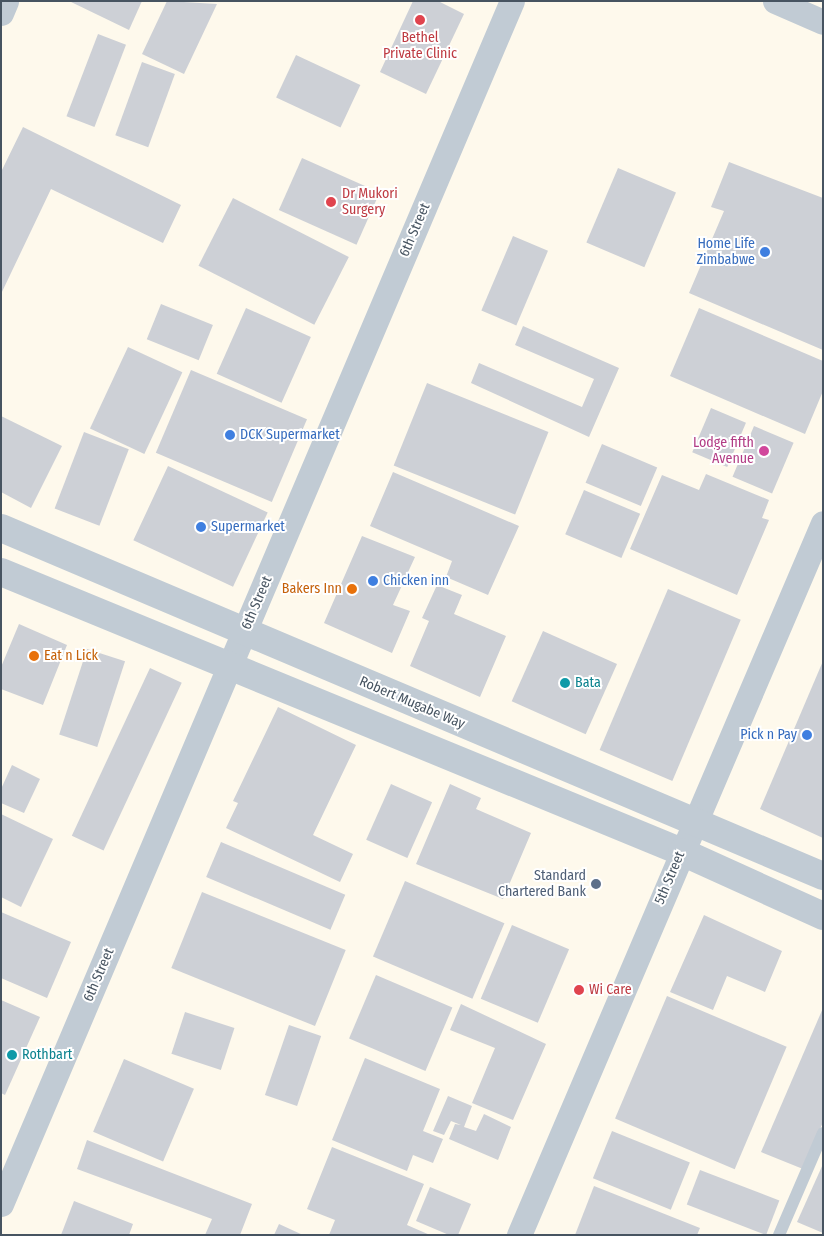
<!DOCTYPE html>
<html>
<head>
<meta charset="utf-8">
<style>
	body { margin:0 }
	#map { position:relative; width:824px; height:1236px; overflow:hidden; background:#f4f1f1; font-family:"Fira Sans Condensed",sans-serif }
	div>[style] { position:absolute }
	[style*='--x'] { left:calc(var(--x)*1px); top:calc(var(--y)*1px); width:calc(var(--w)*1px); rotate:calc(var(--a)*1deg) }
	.commercial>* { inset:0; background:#fef9ec; transform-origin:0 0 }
	.building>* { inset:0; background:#cdd0d6; transform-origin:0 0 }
	.service>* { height:12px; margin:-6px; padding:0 6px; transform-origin:6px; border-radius:6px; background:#c1cbd4 }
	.minor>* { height:25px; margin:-12.5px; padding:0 12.5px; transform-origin:12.5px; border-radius:12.5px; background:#c1cbd4 }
	.tertiary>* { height:28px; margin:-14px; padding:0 14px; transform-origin:14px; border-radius:14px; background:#c1cbd4 }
	.dots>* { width:14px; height:14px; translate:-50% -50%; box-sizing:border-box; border:2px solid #fff; border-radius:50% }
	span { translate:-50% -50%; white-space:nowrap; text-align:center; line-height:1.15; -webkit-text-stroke:4px #fff; paint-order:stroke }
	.health-label { font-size:14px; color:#be3a42 }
	.left { translate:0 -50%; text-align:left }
	.street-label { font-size:14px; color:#475461 }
	.shop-label { font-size:14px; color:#366cbe }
	.right { translate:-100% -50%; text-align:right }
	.hotel-label { font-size:14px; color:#b23c85 }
	.food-label { font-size:14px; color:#c56008 }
	.culture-label { font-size:14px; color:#0d838f }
	.service-label { font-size:14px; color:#4e5e75 }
	.frame { position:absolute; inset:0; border:2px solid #475461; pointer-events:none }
</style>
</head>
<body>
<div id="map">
	<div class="commercial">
		<i style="left:1px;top:1px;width:822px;height:1234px"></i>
	</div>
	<div class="building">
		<i style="clip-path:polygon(69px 1px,142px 1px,129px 30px)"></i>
		<i style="clip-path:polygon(167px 1px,217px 4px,184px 74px,142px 54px)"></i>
		<i style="clip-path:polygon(413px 1px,438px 1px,464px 14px,426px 94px,380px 72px)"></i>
		<i style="left:98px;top:34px;width:30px;height:88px;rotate:21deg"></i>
		<i style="left:296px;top:55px;width:71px;height:47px;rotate:25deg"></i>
		<i style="left:142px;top:62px;width:35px;height:78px;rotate:20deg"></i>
		<i style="clip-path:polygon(23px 127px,181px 205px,163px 243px,51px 189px,1px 294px,1px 172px)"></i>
		<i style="left:302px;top:158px;width:85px;height:57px;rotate:24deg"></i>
		<i style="clip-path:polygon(729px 162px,823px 198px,823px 350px,689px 293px,724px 211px,711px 207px)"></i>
		<i style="left:618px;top:168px;width:63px;height:81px;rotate:23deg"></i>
		<i style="left:233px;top:198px;width:130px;height:76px;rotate:27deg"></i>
		<i style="left:513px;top:236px;width:38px;height:81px;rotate:23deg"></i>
		<i style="left:161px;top:304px;width:56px;height:38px;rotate:22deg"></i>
		<i style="left:246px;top:308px;width:71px;height:72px;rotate:24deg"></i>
		<i style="clip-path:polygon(699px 308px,823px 361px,823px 391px,805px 434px,670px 376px)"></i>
		<i style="clip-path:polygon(523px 326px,619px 368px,589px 437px,471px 383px,479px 363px,582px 407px,594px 379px,515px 345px)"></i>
		<i style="left:128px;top:347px;width:60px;height:90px;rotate:25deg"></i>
		<i style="left:191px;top:370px;width:126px;height:90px;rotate:23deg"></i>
		<i style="left:427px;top:383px;width:131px;height:89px;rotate:22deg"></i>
		<i style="left:711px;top:408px;width:38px;height:48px;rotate:23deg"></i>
		<i style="clip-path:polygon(1px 416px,62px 446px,31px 508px,1px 492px)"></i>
		<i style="left:754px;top:426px;width:43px;height:55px;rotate:23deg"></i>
		<i style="left:84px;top:432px;width:48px;height:82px;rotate:21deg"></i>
		<i style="left:602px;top:444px;width:60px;height:42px;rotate:23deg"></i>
		<i style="left:168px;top:466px;width:110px;height:82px;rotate:25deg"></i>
		<i style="clip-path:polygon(393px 472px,519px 526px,488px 595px,446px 577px,452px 561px,370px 526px)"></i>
		<i style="clip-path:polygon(706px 474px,769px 500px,762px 518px,769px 520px,737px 595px,630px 549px,662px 475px,699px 490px)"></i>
		<i style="left:584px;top:490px;width:61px;height:48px;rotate:23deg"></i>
		<i style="clip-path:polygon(362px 536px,415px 557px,393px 605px,410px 611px,392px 653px,324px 623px)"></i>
		<i style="clip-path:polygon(437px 585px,462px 595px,454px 614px,506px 636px,480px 697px,410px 666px,429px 621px,422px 618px)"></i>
		<i style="left:668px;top:589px;width:79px;height:175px;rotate:23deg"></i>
		<i style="clip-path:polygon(19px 624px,67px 645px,43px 705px,1px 689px,1px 667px)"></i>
		<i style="left:543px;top:631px;width:81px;height:77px;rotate:24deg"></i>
		<i style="left:87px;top:649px;width:40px;height:90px;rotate:18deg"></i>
		<i style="clip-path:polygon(823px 661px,823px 838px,760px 809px)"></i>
		<i style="left:150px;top:668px;width:35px;height:185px;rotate:25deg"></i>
		<i style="clip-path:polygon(278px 707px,356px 745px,313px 835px,353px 854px,340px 882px,226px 828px,238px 803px,233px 801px)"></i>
		<i style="clip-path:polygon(12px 765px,40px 779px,24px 813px,1px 803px,1px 789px)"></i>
		<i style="left:391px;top:784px;width:45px;height:61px;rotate:24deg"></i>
		<i style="clip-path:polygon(450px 784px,481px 798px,476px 809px,531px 833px,503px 899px,416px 864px)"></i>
		<i style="clip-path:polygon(1px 814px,53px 839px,21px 907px,1px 897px)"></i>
		<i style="left:221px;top:842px;width:135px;height:38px;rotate:23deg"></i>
		<i style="left:405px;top:881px;width:108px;height:82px;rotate:23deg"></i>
		<i style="left:202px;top:892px;width:155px;height:82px;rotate:22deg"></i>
		<i style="clip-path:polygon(1px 912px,71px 942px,47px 998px,1px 978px)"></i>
		<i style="clip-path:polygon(704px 915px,782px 951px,765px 992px,727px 976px,713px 1010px,670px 992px)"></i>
		<i style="left:512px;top:925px;width:62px;height:80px;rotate:23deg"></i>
		<i style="left:376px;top:975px;width:83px;height:69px;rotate:23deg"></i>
		<i style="left:667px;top:996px;width:130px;height:133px;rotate:23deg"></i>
		<i style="clip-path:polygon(1px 1000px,40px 1017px,5px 1095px,1px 1093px)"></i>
		<i style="clip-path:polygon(461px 1004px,546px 1044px,513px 1120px,472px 1103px,495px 1048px,450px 1030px)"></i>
		<i style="clip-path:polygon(823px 1008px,823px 1122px,803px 1169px,761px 1152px)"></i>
		<i style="left:185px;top:1012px;width:52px;height:44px;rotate:18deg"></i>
		<i style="left:289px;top:1025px;width:34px;height:74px;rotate:19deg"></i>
		<i style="clip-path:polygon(365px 1058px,440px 1089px,423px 1131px,443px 1139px,433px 1163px,413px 1155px,407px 1171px,332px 1140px)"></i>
		<i style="left:124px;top:1059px;width:76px;height:79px;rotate:23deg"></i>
		<i style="clip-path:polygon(448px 1096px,472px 1106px,464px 1127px,476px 1131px,484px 1114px,511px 1127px,498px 1160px,449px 1139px,455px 1124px,461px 1125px,451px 1121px,444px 1135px,433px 1131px)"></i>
		<i style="left:612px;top:1131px;width:84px;height:51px;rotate:22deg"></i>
		<i style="clip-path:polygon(87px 1140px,252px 1204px,240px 1235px,205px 1235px,212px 1219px,77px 1169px)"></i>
		<i style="clip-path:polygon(332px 1147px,424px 1184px,407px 1225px,430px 1235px,329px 1235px,335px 1220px,307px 1209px)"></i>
		<i style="clip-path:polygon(823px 1164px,823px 1233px,797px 1222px)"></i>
		<i style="left:700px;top:1170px;width:85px;height:37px;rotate:21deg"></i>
		<i style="clip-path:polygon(594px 1186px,700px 1228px,697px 1235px,575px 1235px)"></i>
		<i style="clip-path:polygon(430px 1187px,471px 1204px,458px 1235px,449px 1235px,416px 1221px)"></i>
		<i style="clip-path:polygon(74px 1201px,133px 1224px,129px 1235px,61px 1235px)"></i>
		<i style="clip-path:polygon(279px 1224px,303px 1235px,274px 1235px)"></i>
	</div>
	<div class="service">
		<i style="--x:779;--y:1235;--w:111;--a:-66.7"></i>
	</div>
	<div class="minor">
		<i style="--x:775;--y:1;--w:52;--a:23.6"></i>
		<i style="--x:1;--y:13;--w:13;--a:-67"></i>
		<i style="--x:1;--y:1204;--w:1307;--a:-66.99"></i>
		<i style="--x:519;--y:1235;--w:774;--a:-66.88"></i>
	</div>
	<div class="tertiary">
		<i style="--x:1;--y:528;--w:893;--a:22.95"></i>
		<i style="--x:1;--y:572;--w:736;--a:22.35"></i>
		<i style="--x:682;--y:852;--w:155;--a:24.4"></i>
	</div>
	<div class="dots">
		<i style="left:420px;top:20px;background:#e0444e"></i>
		<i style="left:331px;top:202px;background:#e0444e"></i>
		<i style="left:765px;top:252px;background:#3f7fe0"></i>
		<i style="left:230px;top:435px;background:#3f7fe0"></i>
		<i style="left:764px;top:451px;background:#d1479c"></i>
		<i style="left:201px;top:527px;background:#3f7fe0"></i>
		<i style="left:373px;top:581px;background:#3f7fe0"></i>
		<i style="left:352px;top:589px;background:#e8710a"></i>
		<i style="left:34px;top:656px;background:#e8710a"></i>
		<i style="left:565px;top:683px;background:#0f9aa8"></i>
		<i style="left:807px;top:735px;background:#3f7fe0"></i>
		<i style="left:596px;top:884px;background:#5c6f8a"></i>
		<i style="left:579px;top:990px;background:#e0444e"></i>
		<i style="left:12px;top:1055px;background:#0f9aa8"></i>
	</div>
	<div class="health-label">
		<span style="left:420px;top:46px">Bethel<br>Private Clinic</span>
		<span class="left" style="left:342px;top:202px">Dr Mukori<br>Surgery</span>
		<span class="left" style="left:589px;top:990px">Wi Care</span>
	</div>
	<div class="street-label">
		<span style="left:415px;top:230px;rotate:-67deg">6th Street</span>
		<span style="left:257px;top:603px;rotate:-67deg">6th Street</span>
		<span style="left:412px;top:703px;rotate:23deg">Robert Mugabe Way</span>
		<span style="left:670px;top:878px;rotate:-67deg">5th Street</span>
		<span style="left:99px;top:975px;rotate:-67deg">6th Street</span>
	</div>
	<div class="shop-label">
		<span class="right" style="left:755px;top:252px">Home Life<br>Zimbabwe</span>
		<span class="left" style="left:240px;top:435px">DCK Supermarket</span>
		<span class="left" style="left:211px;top:527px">Supermarket</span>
		<span class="left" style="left:383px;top:581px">Chicken inn</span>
		<span class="right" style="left:797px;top:735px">Pick n Pay</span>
	</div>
	<div class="hotel-label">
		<span class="right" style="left:754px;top:451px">Lodge fifth<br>Avenue</span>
	</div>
	<div class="food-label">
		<span class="right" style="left:342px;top:589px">Bakers Inn</span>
		<span class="left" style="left:44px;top:656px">Eat n Lick</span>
	</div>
	<div class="culture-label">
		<span class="left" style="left:575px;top:683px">Bata</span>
		<span class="left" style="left:22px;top:1055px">Rothbart</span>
	</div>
	<div class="service-label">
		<span class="right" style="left:586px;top:884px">Standard<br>Chartered Bank</span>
	</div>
	<div class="frame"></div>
</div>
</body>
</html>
